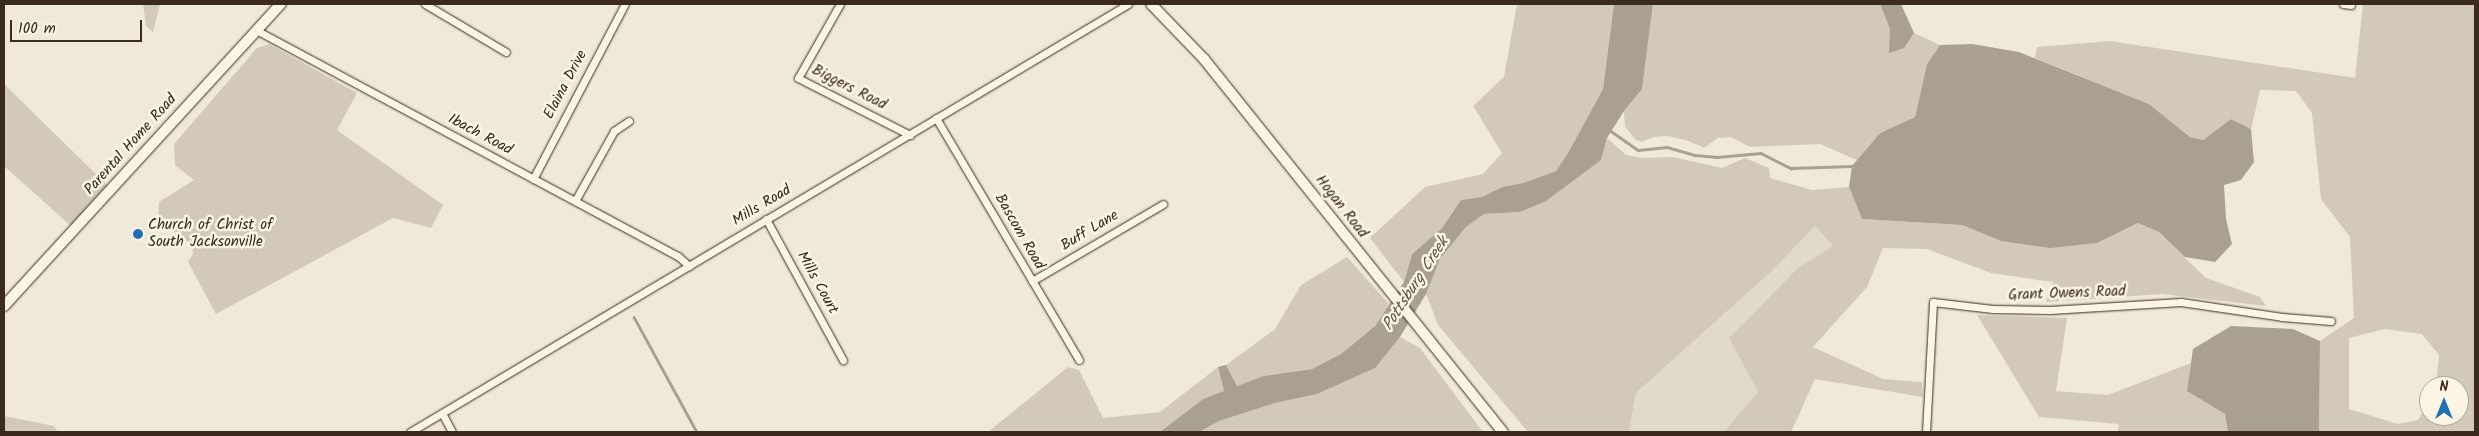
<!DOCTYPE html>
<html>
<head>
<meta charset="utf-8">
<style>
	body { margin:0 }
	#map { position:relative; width:2479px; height:436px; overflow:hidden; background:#f0e9d9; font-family:Kalam,sans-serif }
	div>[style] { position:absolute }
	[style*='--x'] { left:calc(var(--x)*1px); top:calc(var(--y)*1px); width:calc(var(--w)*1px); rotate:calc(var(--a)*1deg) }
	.built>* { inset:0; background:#e1d9c9 }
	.green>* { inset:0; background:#d2c9ba }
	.water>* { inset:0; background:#aaa091 }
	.stream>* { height:2.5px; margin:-1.25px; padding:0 1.25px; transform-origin:1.25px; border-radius:1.25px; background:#aaa091 }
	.roads { filter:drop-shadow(0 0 1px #3b2a1e) drop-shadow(0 0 1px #3b2a1e) }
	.street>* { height:7px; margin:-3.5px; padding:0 3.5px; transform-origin:3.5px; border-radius:3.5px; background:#fcf5e5 }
	.secondary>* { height:10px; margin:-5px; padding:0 5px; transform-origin:5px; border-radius:5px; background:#fcf5e5 }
	.dots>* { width:14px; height:14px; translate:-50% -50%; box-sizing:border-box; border:2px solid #fcf5e5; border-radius:50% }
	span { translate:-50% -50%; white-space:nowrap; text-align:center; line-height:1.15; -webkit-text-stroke:5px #fcf5e5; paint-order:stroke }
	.street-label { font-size:15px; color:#3b2a1e }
	.poi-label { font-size:15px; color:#3b2a1e }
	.left { translate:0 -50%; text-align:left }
	.water-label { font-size:16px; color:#625346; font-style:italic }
	.frame { position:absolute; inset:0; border:5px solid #3b2a1e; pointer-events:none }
	.north { position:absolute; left:2419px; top:376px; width:50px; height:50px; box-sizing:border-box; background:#fcf5e5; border:1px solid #afa495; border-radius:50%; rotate:0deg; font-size:14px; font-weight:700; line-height:20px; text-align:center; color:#3b2a1e }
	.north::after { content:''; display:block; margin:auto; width:18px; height:22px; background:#1f6fb2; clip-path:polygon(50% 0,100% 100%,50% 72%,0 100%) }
	.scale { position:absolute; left:10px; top:20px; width:132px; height:22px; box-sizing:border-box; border:2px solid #3b2a1e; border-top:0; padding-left:6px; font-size:15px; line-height:18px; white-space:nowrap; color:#3b2a1e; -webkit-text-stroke:4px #fcf5e5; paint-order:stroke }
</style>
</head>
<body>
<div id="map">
	<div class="built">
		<i style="clip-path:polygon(1815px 226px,1833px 246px,1798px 268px,1758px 392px,1727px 428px,1727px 432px,1629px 432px,1636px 393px,1773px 270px)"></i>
	</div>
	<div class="green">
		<i style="clip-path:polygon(143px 4px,160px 4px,153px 32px,146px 26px)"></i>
		<i style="clip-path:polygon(1517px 4px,1614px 4px,1603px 89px,1568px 153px,1556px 171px,1523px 183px,1502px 187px,1482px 197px,1461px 200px,1442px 228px,1412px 254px,1404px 282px,1370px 238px,1425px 187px,1483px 174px,1502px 153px,1473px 106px,1504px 77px)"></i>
		<i style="clip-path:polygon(1653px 4px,1880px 4px,1890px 29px,1904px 47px,1914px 33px,1940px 45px,1927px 64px,1915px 117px,1880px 133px,1857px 160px,1820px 144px,1750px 147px,1731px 137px,1718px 138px,1704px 148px,1689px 141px,1668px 136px,1653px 137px,1642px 142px,1636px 140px,1625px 127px,1624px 111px,1642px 89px)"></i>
		<i style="clip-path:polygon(evenodd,2363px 4px,2475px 4px,2475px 432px,2319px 432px,2320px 341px,2354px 318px,2350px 237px,2321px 199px,2312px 113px,2296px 91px,2260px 90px,2251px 129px,2231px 119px,2203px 140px,2190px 137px,2149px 104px,2035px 58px,2037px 47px,2110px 41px,2355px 78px,2363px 4px,2385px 329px,2422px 334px,2439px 355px,2436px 386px,2459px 386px,2459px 416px,2429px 416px,2429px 401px,2418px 420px,2398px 424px,2349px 409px,2349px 338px,2385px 329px)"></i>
		<i style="clip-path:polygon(269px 44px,357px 93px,337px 130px,443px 205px,431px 228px,393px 218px,216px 314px,188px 262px,193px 254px,192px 245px,158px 219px,159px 202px,194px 180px,175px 165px,174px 144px,257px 48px)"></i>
		<i style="clip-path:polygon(4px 84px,107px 185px,71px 226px,4px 166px)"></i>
		<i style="clip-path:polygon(1607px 138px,1626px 155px,1642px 158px,1673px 157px,1722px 168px,1745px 158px,1769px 168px,1770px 178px,1812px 190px,1849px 187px,1862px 219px,1962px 225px,2001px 241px,2097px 243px,2138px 223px,2159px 232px,2206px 278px,2260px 297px,2266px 306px,2162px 294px,2046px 302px,2053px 282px,1991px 273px,1927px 249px,1883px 248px,1867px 287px,1813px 347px,1883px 379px,1922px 382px,1923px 397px,1815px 379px,1791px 432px,1727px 432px,1727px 428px,1758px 392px,1729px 338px,1798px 268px,1833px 246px,1815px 226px,1773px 270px,1636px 393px,1629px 432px,1528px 432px,1438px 325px,1426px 294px,1440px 259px,1466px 227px,1484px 214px,1520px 212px,1601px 160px)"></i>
		<i style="clip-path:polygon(1347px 257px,1389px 304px,1375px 326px,1341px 354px,1312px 369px,1263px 376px,1237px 386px,1226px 365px,1275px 329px,1301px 285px)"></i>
		<i style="clip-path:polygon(1977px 315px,2067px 318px,2056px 391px,2108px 395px,2191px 363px,2187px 391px,2225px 414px,2228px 432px,2118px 432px,2119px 424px,2039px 417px)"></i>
		<i style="clip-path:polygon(1400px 337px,1420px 348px,1483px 432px,1199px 432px,1219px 421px,1275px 403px,1317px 394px,1374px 368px)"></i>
		<i style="clip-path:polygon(1068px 367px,1079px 370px,1103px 418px,1160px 412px,1218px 367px,1224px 391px,1203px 399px,1160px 432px,988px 432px)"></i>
		<i style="clip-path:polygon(4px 416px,54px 426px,58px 432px,4px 432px)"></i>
	</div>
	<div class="water">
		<i style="clip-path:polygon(1614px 4px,1653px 4px,1642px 89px,1624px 111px,1607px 138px,1601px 160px,1546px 201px,1520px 212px,1484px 214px,1466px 227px,1440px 259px,1426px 294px,1400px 337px,1375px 368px,1317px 394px,1275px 403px,1219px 421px,1199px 432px,1160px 432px,1203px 399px,1224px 391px,1218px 367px,1226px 365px,1237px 386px,1263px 376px,1312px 369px,1341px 354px,1375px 326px,1404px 282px,1412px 254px,1442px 228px,1461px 200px,1482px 197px,1502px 187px,1523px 183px,1556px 171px,1568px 153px,1603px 89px)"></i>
		<i style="clip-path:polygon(1880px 4px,1901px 4px,1914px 33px,1904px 48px,1889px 53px,1890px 29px)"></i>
		<i style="clip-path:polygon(1972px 44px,2019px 52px,2149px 104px,2190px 137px,2203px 140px,2231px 119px,2251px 129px,2254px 162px,2241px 180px,2224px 185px,2226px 219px,2232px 244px,2215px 262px,2185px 257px,2159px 232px,2138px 223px,2097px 243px,2050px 248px,2001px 241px,1962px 225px,1862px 219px,1849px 187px,1852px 166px,1880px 133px,1915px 117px,1927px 64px,1940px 45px)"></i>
		<i style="clip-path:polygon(2231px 326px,2293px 329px,2320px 341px,2319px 432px,2228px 432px,2225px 414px,2187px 391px,2193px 349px)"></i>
	</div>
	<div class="stream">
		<i style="--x:1611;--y:131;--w:33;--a:35"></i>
		<i style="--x:1638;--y:150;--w:29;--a:-6"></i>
		<i style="--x:1667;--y:147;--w:29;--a:16"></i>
		<i style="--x:1695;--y:155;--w:22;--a:5"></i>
		<i style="--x:1717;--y:157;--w:44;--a:-5.2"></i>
		<i style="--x:1761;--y:153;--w:34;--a:27"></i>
		<i style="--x:1791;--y:168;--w:61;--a:-1.9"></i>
		<i style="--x:634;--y:317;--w:131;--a:61.3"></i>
	</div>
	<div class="roads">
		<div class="street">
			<i style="--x:425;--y:4;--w:94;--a:30.7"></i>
			<i style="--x:840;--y:4;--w:85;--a:119.6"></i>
			<i style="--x:798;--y:78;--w:126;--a:27"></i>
			<i style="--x:2343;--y:4;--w:8;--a:7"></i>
			<i style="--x:256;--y:30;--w:479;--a:28.2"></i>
			<i style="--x:678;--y:256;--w:15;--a:42"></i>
			<i style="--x:936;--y:118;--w:281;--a:59.4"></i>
			<i style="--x:533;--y:179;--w:198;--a:-62.3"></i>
			<i style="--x:575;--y:201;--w:80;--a:-60.9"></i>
			<i style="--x:614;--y:131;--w:18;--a:-34"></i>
			<i style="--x:766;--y:219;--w:161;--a:61.4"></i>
			<i style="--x:1032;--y:281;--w:152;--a:-30.4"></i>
			<i style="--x:442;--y:413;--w:21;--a:62"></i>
			<i style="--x:410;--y:432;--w:836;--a:-30.8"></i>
			<i style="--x:1926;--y:432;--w:130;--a:-86.9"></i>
			<i style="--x:1933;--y:302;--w:60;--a:6.7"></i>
			<i style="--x:1993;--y:309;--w:57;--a:1"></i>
			<i style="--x:2050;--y:310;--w:131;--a:-3.5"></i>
			<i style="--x:2181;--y:302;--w:102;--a:8.4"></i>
			<i style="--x:2282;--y:317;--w:49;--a:4.7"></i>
		</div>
		<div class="secondary">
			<i style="--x:1151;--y:4;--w:76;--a:46.1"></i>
			<i style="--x:1204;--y:59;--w:478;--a:51.3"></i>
			<i style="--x:4;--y:306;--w:410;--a:-47.5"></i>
		</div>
	</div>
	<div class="dots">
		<i style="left:138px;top:234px;background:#1f6fb2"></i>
	</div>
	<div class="street-label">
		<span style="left:566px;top:85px;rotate:-62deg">Elaina Drive</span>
		<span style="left:849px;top:88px;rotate:27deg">Biggers Road</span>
		<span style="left:480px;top:135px;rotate:28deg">Ibach Road</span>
		<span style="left:131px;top:145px;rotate:-48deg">Parental Home Road</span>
		<span style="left:762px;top:206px;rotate:-31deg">Mills Road</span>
		<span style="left:1341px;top:207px;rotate:52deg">Hogan Road</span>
		<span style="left:1090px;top:231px;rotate:-31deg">Buff Lane</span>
		<span style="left:1019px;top:232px;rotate:60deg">Bascom Road</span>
		<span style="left:817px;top:283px;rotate:61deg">Mills Court</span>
		<span style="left:2067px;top:294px;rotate:-2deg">Grant Owens Road</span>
	</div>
	<div class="poi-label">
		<span class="left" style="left:148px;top:234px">Church of Christ of<br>South Jacksonville</span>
	</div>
	<div class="water-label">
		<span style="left:1416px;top:284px;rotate:-57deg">Pottsburg Creek</span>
	</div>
	<div class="frame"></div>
	<div class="north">N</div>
	<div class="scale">100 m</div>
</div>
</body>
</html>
